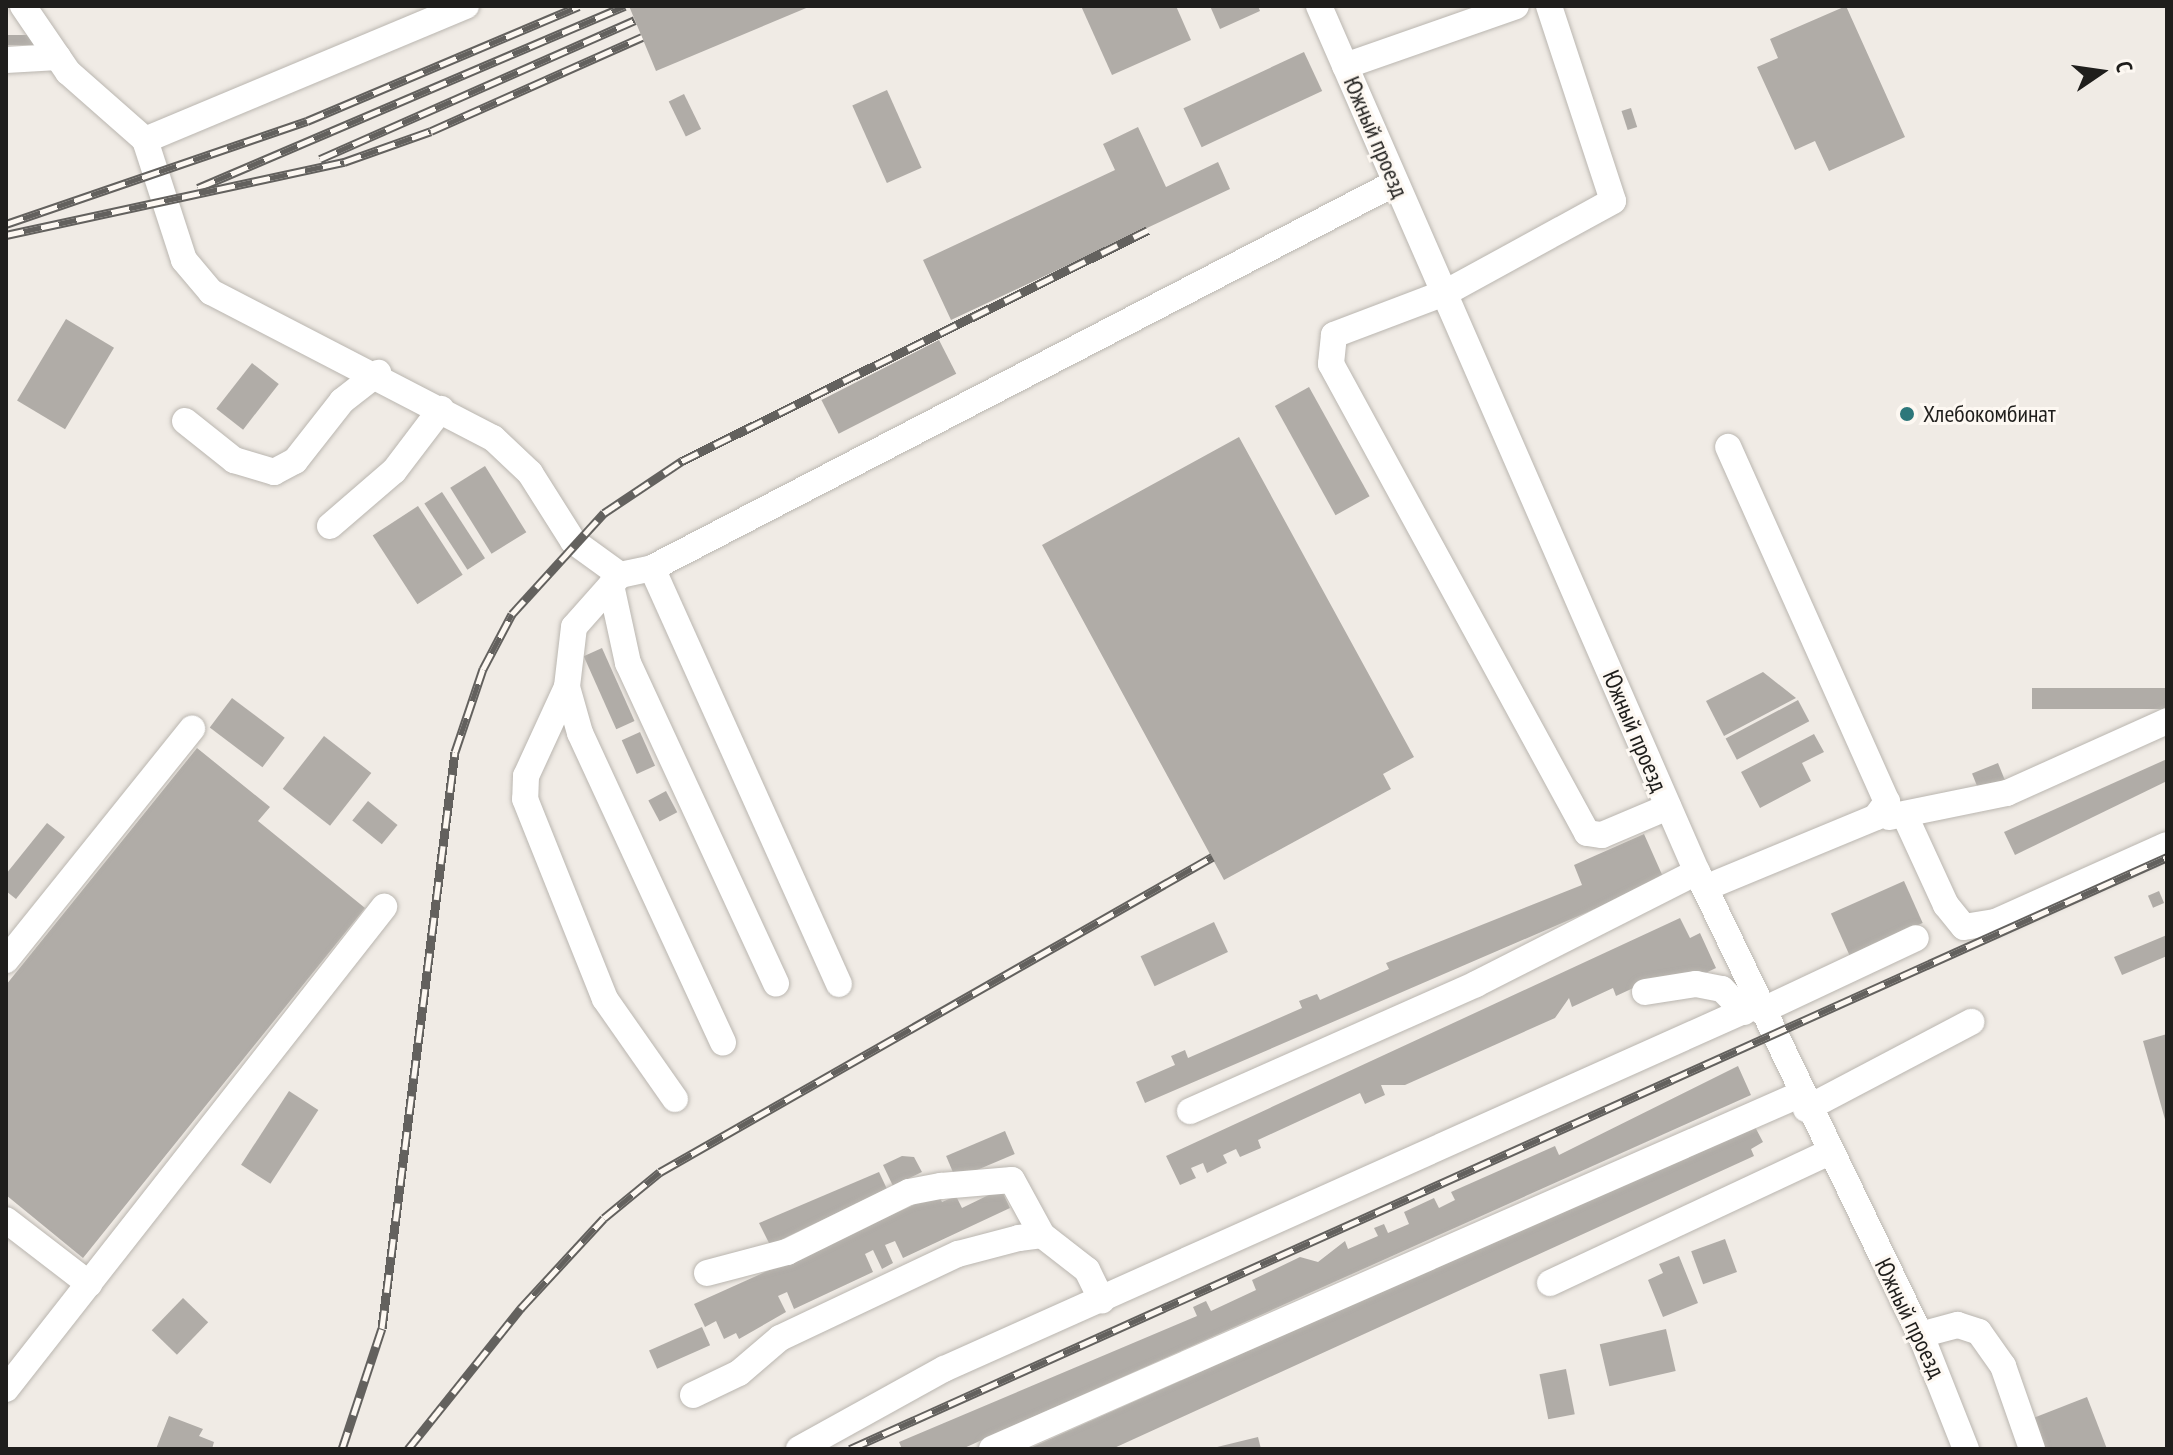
<!DOCTYPE html>
<html>
<head>
<meta charset="utf-8">
<style>
	body { margin:0 }
	#map { position:relative; width:2173px; height:1455px; overflow:hidden; background:#f0ebe5; font-family:"PT Sans Narrow",sans-serif }
	div>[style] { position:absolute }
	[style*='--x'] { left:calc(var(--x)*1px); top:calc(var(--y)*1px); width:calc(var(--w)*1px); rotate:calc(var(--a)*1deg) }
	.building>* { inset:0; background:#b0aca7; transform-origin:0 0 }
	.roads { filter:drop-shadow(0 0 2px #bab6b0) drop-shadow(0 0 2px #bab6b0) }
	.minor>* { height:26px; margin:-13px; padding:0 13px; transform-origin:13px; border-radius:13px; background:#fff }
	.rail>* { height:9px; margin-top:-4.5px; transform-origin:0; background:repeating-linear-gradient(90deg,#fdf8f2 0 18px,#63615e 0 36px); box-sizing:border-box; border-block:2px solid #63615e }
	.dots>* { width:22px; height:22px; translate:-50% -50%; box-sizing:border-box; border:4px solid #fdf8f2; border-radius:50% }
	span { translate:-50% -50%; white-space:nowrap; text-align:center; line-height:1.15; -webkit-text-stroke:6px #fdf8f2; paint-order:stroke }
	.street-label { font-size:24px; color:#1f1e1c }
	.poi-label { font-size:24px; color:#1f1e1c }
	.left { translate:0 -50%; text-align:left }
	.frame { position:absolute; inset:0; border:8px solid #1f1e1c; pointer-events:none }
	.north { position:absolute; left:2061px; top:32px; width:80px; height:80px; -webkit-text-stroke:6px #fdf8f2; paint-order:stroke; rotate:77deg; font-size:22px; font-weight:700; line-height:32px; text-align:center; color:#1f1e1c }
	.north::after { content:''; display:block; margin:auto; width:28px; height:36px; background:#1f1e1c; clip-path:polygon(50% 0,100% 100%,50% 72%,0 100%) }
</style>
</head>
<body>
<div id="map">
	<div class="building">
		<i style="clip-path:polygon(629px 6px,811px 6px,656px 71px)"></i>
		<i style="clip-path:polygon(1081px 6px,1176px 6px,1191px 40px,1112px 75px)"></i>
		<i style="clip-path:polygon(1210px 6px,1258px 6px,1260px 11px,1220px 29px)"></i>
		<i style="clip-path:polygon(1846px 6px,1905px 137px,1829px 171px,1815px 141px,1795px 150px,1757px 67px,1778px 58px,1770px 39px)"></i>
		<i style="left:33px;top:35px;width:10px;height:27px;rotate:90deg"></i>
		<i style="left:1304px;top:52px;width:43px;height:133px;rotate:65deg"></i>
		<i style="left:887px;top:90px;width:85px;height:38px;rotate:66deg"></i>
		<i style="left:684px;top:94px;width:39px;height:17px;rotate:64deg"></i>
		<i style="left:1631px;top:108px;width:20px;height:10px;rotate:72deg"></i>
		<i style="clip-path:polygon(1138px 127px,1166px 187px,1218px 162px,1230px 189px,951px 320px,923px 260px,1115px 170px,1103px 144px)"></i>
		<i style="left:66px;top:319px;width:56px;height:95px;rotate:31deg"></i>
		<i style="left:939px;top:340px;width:38px;height:132px;rotate:63deg"></i>
		<i style="left:252px;top:363px;width:34px;height:58px;rotate:38deg"></i>
		<i style="left:1309px;top:387px;width:125px;height:39px;rotate:61deg"></i>
		<i style="clip-path:polygon(1239px 437px,1414px 757px,1383px 774px,1391px 789px,1224px 880px,1042px 545px)"></i>
		<i style="left:485px;top:466px;width:78px;height:41px;rotate:58deg"></i>
		<i style="left:442px;top:492px;width:79px;height:21px;rotate:57deg"></i>
		<i style="left:418px;top:506px;width:82px;height:54px;rotate:57deg"></i>
		<i style="left:602px;top:648px;width:80px;height:20px;rotate:66deg"></i>
		<i style="clip-path:polygon(1763px 672px,1796px 698px,1724px 736px,1706px 701px)"></i>
		<i style="left:2167px;top:688px;width:21px;height:135px;rotate:90deg"></i>
		<i style="left:232px;top:698px;width:66px;height:37px;rotate:37deg"></i>
		<i style="left:1798px;top:700px;width:24px;height:82px;rotate:62deg"></i>
		<i style="left:640px;top:732px;width:37px;height:20px;rotate:66deg"></i>
		<i style="clip-path:polygon(1814px 734px,1824px 752px,1802px 763px,1811px 781px,1760px 808px,1741px 772px)"></i>
		<i style="left:324px;top:736px;width:60px;height:67px;rotate:38deg"></i>
		<i style="clip-path:polygon(197px 748px,270px 807px,258px 821px,365px 908px,83px 1258px,6px 1195px,6px 985px)"></i>
		<i style="clip-path:polygon(2167px 759px,2167px 781px,2015px 855px,2004px 832px)"></i>
		<i style="left:1998px;top:763px;width:18px;height:28px;rotate:68deg"></i>
		<i style="left:666px;top:791px;width:24px;height:20px;rotate:62deg"></i>
		<i style="left:368px;top:801px;width:38px;height:25px;rotate:39deg"></i>
		<i style="clip-path:polygon(47px 823px,65px 837px,16px 899px,6px 891px,6px 874px)"></i>
		<i style="clip-path:polygon(1644px 834px,1664px 879px,1145px 1103px,1136px 1082px,1175px 1065px,1171px 1056px,1185px 1050px,1188px 1058px,1302px 1008px,1299px 1001px,1317px 994px,1320px 1000px,1389px 969px,1386px 963px,1582px 885px,1574px 865px)"></i>
		<i style="left:1904px;top:881px;width:46px;height:80px;rotate:66deg"></i>
		<i style="left:2159px;top:891px;width:13px;height:12px;rotate:67deg"></i>
		<i style="clip-path:polygon(1680px 918px,1690px 938px,1700px 933px,1716px 968px,1695px 978px,1653px 979px,1616px 996px,1613px 988px,1572px 1007px,1569px 998px,1555px 1018px,1405px 1085px,1381px 1085px,1385px 1095px,1365px 1104px,1360px 1093px,1258px 1140px,1261px 1148px,1240px 1157px,1236px 1149px,1223px 1155px,1227px 1163px,1207px 1173px,1203px 1163px,1191px 1168px,1196px 1178px,1180px 1185px,1166px 1156px)"></i>
		<i style="left:1214px;top:922px;width:33px;height:81px;rotate:65deg"></i>
		<i style="clip-path:polygon(2167px 935px,2167px 956px,2122px 975px,2114px 957px)"></i>
		<i style="clip-path:polygon(2167px 1034px,2167px 1123px,2166px 1123px,2143px 1041px)"></i>
		<i style="clip-path:polygon(1738px 1066px,1751px 1095px,962px 1449px,902px 1449px,899px 1442px,1197px 1316px,1193px 1307px,1206px 1301px,1211px 1311px,1256px 1290px,1252px 1280px,1300px 1257px,1318px 1262px,1345px 1241px,1348px 1249px,1378px 1236px,1374px 1228px,1384px 1224px,1388px 1233px,1409px 1224px,1404px 1212px,1434px 1198px,1439px 1208px,1455px 1200px,1451px 1192px,1555px 1146px,1559px 1155px)"></i>
		<i style="left:289px;top:1091px;width:35px;height:88px;rotate:33deg"></i>
		<i style="clip-path:polygon(1754px 1125px,1763px 1142px,1751px 1149px,1754px 1156px,1112px 1449px,1028px 1449px)"></i>
		<i style="left:1005px;top:1131px;width:25px;height:64px;rotate:67deg"></i>
		<i style="clip-path:polygon(902px 1156px,914px 1157px,922px 1172px,893px 1186px,883px 1165px)"></i>
		<i style="clip-path:polygon(879px 1172px,887px 1189px,770px 1245px,759px 1223px)"></i>
		<i style="clip-path:polygon(1001px 1189px,1010px 1208px,903px 1258px,895px 1241px,885px 1245px,893px 1263px,882px 1269px,873px 1250px,865px 1254px,873px 1272px,794px 1309px,787px 1292px,778px 1296px,786px 1312px,739px 1339px,736px 1333px,724px 1339px,716px 1321px,705px 1327px,694px 1304px,938px 1194px,942px 1202px,956px 1196px,962px 1208px)"></i>
		<i style="left:1725px;top:1239px;width:35px;height:36px;rotate:70deg"></i>
		<i style="clip-path:polygon(1679px 1256px,1698px 1303px,1663px 1317px,1648px 1280px,1663px 1273px,1659px 1264px)"></i>
		<i style="left:183px;top:1298px;width:35px;height:45px;rotate:44deg"></i>
		<i style="left:702px;top:1327px;width:20px;height:58px;rotate:66deg"></i>
		<i style="left:1666px;top:1329px;width:43px;height:68px;rotate:77deg"></i>
		<i style="left:1566px;top:1369px;width:46px;height:27px;rotate:79deg"></i>
		<i style="clip-path:polygon(2087px 1397px,2107px 1449px,2043px 1449px,2031px 1419px)"></i>
		<i style="clip-path:polygon(169px 1416px,203px 1429px,199px 1436px,214px 1442px,212px 1449px,156px 1449px)"></i>
		<i style="clip-path:polygon(1258px 1437px,1261px 1449px,1213px 1449px,1213px 1448px)"></i>
	</div>
	<div class="roads">
		<div class="minor">
			<i style="--x:23;--y:6;--w:80;--a:55.7"></i>
			<i style="--x:68;--y:72;--w:103;--a:41.4"></i>
			<i style="--x:145;--y:140;--w:126;--a:72"></i>
			<i style="--x:184;--y:260;--w:42;--a:49.8"></i>
			<i style="--x:211;--y:292;--w:318;--a:27.4"></i>
			<i style="--x:493;--y:438;--w:51;--a:43.4"></i>
			<i style="--x:530;--y:473;--w:80;--a:57.7"></i>
			<i style="--x:573;--y:541;--w:58;--a:35.9"></i>
			<i style="--x:620;--y:575;--w:33;--a:-12"></i>
			<i style="--x:652;--y:568;--w:837;--a:-27.39"></i>
			<i style="--x:1319;--y:6;--w:945;--a:66.42"></i>
			<i style="--x:1697;--y:872;--w:523;--a:64.27"></i>
			<i style="--x:1924;--y:1343;--w:114;--a:68.4"></i>
			<i style="--x:1549;--y:6;--w:205;--a:71.8"></i>
			<i style="--x:1613;--y:201;--w:189;--a:151.3"></i>
			<i style="--x:1447;--y:292;--w:121;--a:159.2"></i>
			<i style="--x:1334;--y:335;--w:29;--a:96"></i>
			<i style="--x:1331;--y:364;--w:534;--a:61.37"></i>
			<i style="--x:1587;--y:833;--w:15;--a:8"></i>
			<i style="--x:1602;--y:835;--w:72;--a:-23"></i>
			<i style="--x:6;--y:60;--w:52;--a:-3.3"></i>
			<i style="--x:1345;--y:66;--w:181;--a:-19.3"></i>
			<i style="--x:145;--y:140;--w:348;--a:-22.7"></i>
			<i style="--x:185;--y:421;--w:63;--a:38.5"></i>
			<i style="--x:234;--y:460;--w:42;--a:16.7"></i>
			<i style="--x:274;--y:472;--w:24;--a:-28"></i>
			<i style="--x:295;--y:461;--w:76;--a:-51.9"></i>
			<i style="--x:342;--y:401;--w:46;--a:-37.9"></i>
			<i style="--x:330;--y:526;--w:84;--a:-40.7"></i>
			<i style="--x:394;--y:471;--w:78;--a:-52.8"></i>
			<i style="--x:652;--y:568;--w:456;--a:65.8"></i>
			<i style="--x:620;--y:575;--w:69;--a:131.5"></i>
			<i style="--x:574;--y:627;--w:60;--a:96.7"></i>
			<i style="--x:567;--y:687;--w:48;--a:74.2"></i>
			<i style="--x:580;--y:733;--w:341;--a:65.2"></i>
			<i style="--x:611;--y:585;--w:80;--a:77.7"></i>
			<i style="--x:628;--y:663;--w:353;--a:65.2"></i>
			<i style="--x:567;--y:687;--w:98;--a:114.7"></i>
			<i style="--x:526;--y:776;--w:23;--a:92"></i>
			<i style="--x:525;--y:799;--w:215;--a:68.2"></i>
			<i style="--x:605;--y:999;--w:122;--a:55"></i>
			<i style="--x:1905;--y:816;--w:98;--a:65.3"></i>
			<i style="--x:1946;--y:905;--w:28;--a:51"></i>
			<i style="--x:1964;--y:927;--w:31;--a:-9"></i>
			<i style="--x:1995;--y:922;--w:188;--a:-24.1"></i>
			<i style="--x:1889;--y:817;--w:120;--a:-11.5"></i>
			<i style="--x:2007;--y:793;--w:175;--a:-24.2"></i>
			<i style="--x:1705;--y:888;--w:185;--a:-22.5"></i>
			<i style="--x:1876;--y:817;--w:19;--a:-54"></i>
			<i style="--x:1887;--y:802;--w:389;--a:-114.1"></i>
			<i style="--x:6;--y:960;--w:297;--a:-51.2"></i>
			<i style="--x:1645;--y:992;--w:52;--a:-8.9"></i>
			<i style="--x:1696;--y:984;--w:26;--a:11"></i>
			<i style="--x:1722;--y:989;--w:32;--a:46"></i>
			<i style="--x:1761;--y:1011;--w:171;--a:-25.2"></i>
			<i style="--x:1806;--y:1109;--w:187;--a:-27.8"></i>
			<i style="--x:1190;--y:1111;--w:313;--a:-23.9"></i>
			<i style="--x:1476;--y:984;--w:248;--a:-26.9"></i>
			<i style="--x:6;--y:1220;--w:105;--a:37.6"></i>
			<i style="--x:707;--y:1273;--w:83;--a:-14.7"></i>
			<i style="--x:787;--y:1252;--w:136;--a:-26.2"></i>
			<i style="--x:909;--y:1192;--w:33;--a:-11"></i>
			<i style="--x:941;--y:1186;--w:71;--a:-4.8"></i>
			<i style="--x:1012;--y:1180;--w:63;--a:61.4"></i>
			<i style="--x:1550;--y:1283;--w:307;--a:-25.1"></i>
			<i style="--x:1920;--y:1335;--w:39;--a:-15"></i>
			<i style="--x:1958;--y:1325;--w:22;--a:18"></i>
			<i style="--x:1979;--y:1332;--w:42;--a:54.8"></i>
			<i style="--x:2003;--y:1366;--w:88;--a:70.7"></i>
			<i style="--x:6;--y:1389;--w:613;--a:-51.9"></i>
			<i style="--x:693;--y:1395;--w:51;--a:-25.6"></i>
			<i style="--x:739;--y:1373;--w:54;--a:-40.5"></i>
			<i style="--x:780;--y:1338;--w:197;--a:-25.3"></i>
			<i style="--x:958;--y:1254;--w:63;--a:-14.7"></i>
			<i style="--x:1019;--y:1238;--w:23;--a:-7"></i>
			<i style="--x:1042;--y:1235;--w:57;--a:37.9"></i>
			<i style="--x:1087;--y:1270;--w:34;--a:64"></i>
			<i style="--x:799;--y:1449;--w:166;--a:-28.9"></i>
			<i style="--x:944;--y:1369;--w:891;--a:-24.12"></i>
			<i style="--x:992;--y:1449;--w:881;--a:-23.69"></i>
		</div>
	</div>
	<div class="rail">
		<i style="--x:320;--y:159;--w:344;--a:-23.8"></i>
		<i style="--x:198;--y:188;--w:464;--a:-23.1"></i>
		<i style="--x:6;--y:224;--w:318;--a:-18.9"></i>
		<i style="--x:307;--y:121;--w:295;--a:-22.9"></i>
		<i style="--x:6;--y:235;--w:346;--a:-12.2"></i>
		<i style="--x:344;--y:162;--w:92;--a:-19.6"></i>
		<i style="--x:431;--y:131;--w:231;--a:-24"></i>
		<i style="--x:342;--y:1449;--w:127;--a:-71.7"></i>
		<i style="--x:382;--y:1328;--w:581;--a:-82.78"></i>
		<i style="--x:455;--y:752;--w:88;--a:-71.4"></i>
		<i style="--x:483;--y:669;--w:62;--a:-62.2"></i>
		<i style="--x:512;--y:614;--w:137;--a:-47.7"></i>
		<i style="--x:604;--y:513;--w:94;--a:-33.7"></i>
		<i style="--x:682;--y:461;--w:520;--a:-26.37"></i>
		<i style="--x:408;--y:1449;--w:181;--a:-51.3"></i>
		<i style="--x:521;--y:1308;--w:122;--a:-47.3"></i>
		<i style="--x:604;--y:1218;--w:72;--a:-39.4"></i>
		<i style="--x:660;--y:1172;--w:636;--a:-29.71"></i>
		<i style="--x:850;--y:1449;--w:1444;--a:-24.2"></i>
	</div>
	<div class="dots">
		<i style="left:1907px;top:414px;background:#2d777a"></i>
	</div>
	<div class="street-label">
		<span style="left:1376px;top:137px;rotate:67deg">Южный проезд</span>
		<span style="left:1635px;top:731px;rotate:67deg">Южный проезд</span>
		<span style="left:1910px;top:1318px;rotate:64deg">Южный проезд</span>
	</div>
	<div class="poi-label">
		<span class="left" style="left:1923px;top:414px">Хлебокомбинат</span>
	</div>
	<div class="frame"></div>
	<div class="north">С</div>
</div>
</body>
</html>
